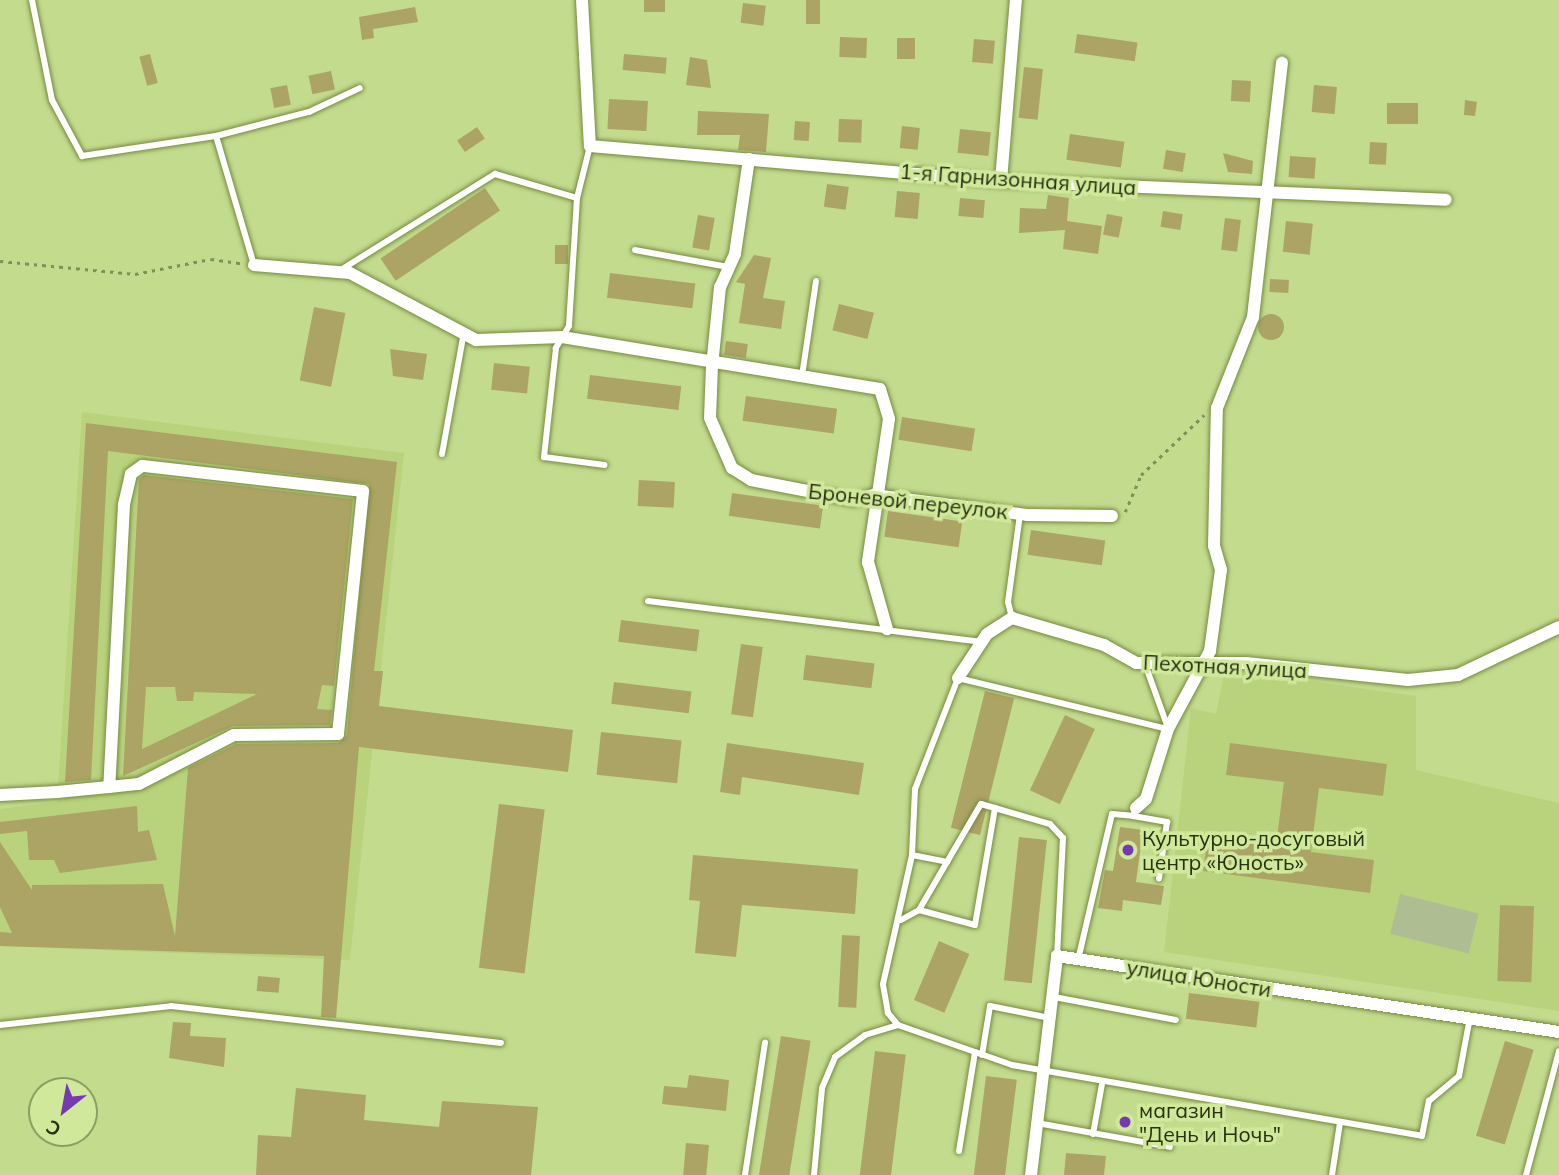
<!DOCTYPE html>
<html>
<head>
<meta charset="utf-8">
<style>
	body { margin:0 }
	#map { position:relative; width:1559px; height:1175px; overflow:hidden; background:#c3db8d; font-family:Mulish,sans-serif }
	div>[style] { position:absolute }
	[style*='--x'] { left:calc(var(--x)*1px); top:calc(var(--y)*1px); width:calc(var(--w)*1px); rotate:calc(var(--a)*1deg) }
	.built>* { inset:0; background:#b9d37d }
	.green>* { inset:0; background:#afbd92; transform-origin:0 0 }
	.building>* { inset:0; background:#aca464; transform-origin:0 0 }
	.round { border-radius:50% }
	.path>* { height:2.5px; margin-top:-1.25px; transform-origin:0; background:repeating-linear-gradient(90deg,#7f9056 0 3.5px,transparent 0 8.5px) }
	.roads { filter:drop-shadow(0 0 2px #768b40) drop-shadow(0 0 2px #768b40) }
	.lane>* { height:6px; margin:-3px; padding:0 3px; transform-origin:3px; border-radius:3px; background:#fff }
	.street>* { height:12px; margin:-6px; padding:0 6px; transform-origin:6px; border-radius:6px; background:#fff }
	.dots>* { width:19px; height:19px; translate:-50% -50%; box-sizing:border-box; border:4px solid #d0e89a; border-radius:50% }
	span { translate:-50% -50%; white-space:nowrap; text-align:center; line-height:1.15; -webkit-text-stroke:7px #d0e89a; paint-order:stroke }
	.street-label { font-size:21px; color:#273010 }
	.poi-label { font-size:21px; color:#273010 }
	.left { translate:0 -50%; text-align:left }
	.north { position:absolute; left:28px; top:1077px; width:70px; height:70px; box-sizing:border-box; background:#d0e89a; border:2px solid #8c9e63; border-radius:50%; rotate:211deg; font-size:19px; font-weight:700; line-height:28px; text-align:center; color:#273010 }
	.north::after { content:''; display:block; margin:auto; width:24px; height:32px; background:#743ab1; clip-path:polygon(50% 0,100% 100%,50% 72%,0 100%) }
</style>
</head>
<body>
<div id="map">
	<div class="built">
		<i style="clip-path:polygon(82px 412px,404px 453px,350px 960px,0 946px,0 809px,57px 802px)"></i>
		<i style="clip-path:polygon(1225px 669px,1416px 696px,1416px 770px,1559px 803px,1559px 1011px,1164px 952px,1191px 708px,1216px 714px)"></i>
	</div>
	<div class="green">
		<i style="left:1400px;top:894px;width:81px;height:41px;rotate:14deg"></i>
	</div>
	<div class="building">
		<i style="left:644px;top:0;width:21px;height:12px"></i>
		<i style="left:806px;top:0;width:14px;height:24px"></i>
		<i style="left:743px;top:3px;width:23px;height:20px;rotate:7deg"></i>
		<i style="clip-path:polygon(415px 7px,418px 22px,373px 29px,374px 38px,362px 40px,359px 17px)"></i>
		<i style="left:1077px;top:34px;width:61px;height:19px;rotate:8deg"></i>
		<i style="left:840px;top:37px;width:27px;height:20px;rotate:2deg"></i>
		<i style="left:897px;top:38px;width:18px;height:21px"></i>
		<i style="left:974px;top:39px;width:21px;height:23px;rotate:5deg"></i>
		<i style="left:150px;top:54px;width:30px;height:11px;rotate:75deg"></i>
		<i style="left:624px;top:54px;width:43px;height:16px;rotate:5deg"></i>
		<i style="clip-path:polygon(690px 57px,707px 60px,711px 88px,686px 85px)"></i>
		<i style="left:1024px;top:67px;width:19px;height:51px;rotate:6deg"></i>
		<i style="left:331px;top:71px;width:19px;height:23px;rotate:78deg"></i>
		<i style="left:1232px;top:80px;width:19px;height:21px;rotate:3deg"></i>
		<i style="left:287px;top:85px;width:20px;height:17px;rotate:79deg"></i>
		<i style="left:1314px;top:85px;width:23px;height:27px;rotate:5deg"></i>
		<i style="left:609px;top:99px;width:39px;height:30px;rotate:3deg"></i>
		<i style="clip-path:polygon(1465px 100px,1477px 102px,1475px 116px,1464px 115px)"></i>
		<i style="left:1418px;top:103px;width:21px;height:31px;rotate:90deg"></i>
		<i style="clip-path:polygon(698px 111px,769px 114px,766px 152px,738px 150px,740px 135px,697px 135px)"></i>
		<i style="left:839px;top:119px;width:23px;height:23px;rotate:2deg"></i>
		<i style="left:795px;top:121px;width:15px;height:19px;rotate:4deg"></i>
		<i style="left:902px;top:126px;width:18px;height:22px;rotate:6deg"></i>
		<i style="left:477px;top:127px;width:14px;height:24px;rotate:56deg"></i>
		<i style="left:960px;top:129px;width:31px;height:24px;rotate:6deg"></i>
		<i style="left:1070px;top:134px;width:55px;height:26px;rotate:8deg"></i>
		<i style="left:1370px;top:142px;width:17px;height:22px;rotate:3deg"></i>
		<i style="left:1166px;top:150px;width:20px;height:19px;rotate:9deg"></i>
		<i style="clip-path:polygon(1223px 153px,1253px 161px,1252px 174px,1228px 172px)"></i>
		<i style="left:1290px;top:156px;width:26px;height:21px;rotate:4deg"></i>
		<i style="left:827px;top:184px;width:22px;height:23px;rotate:8deg"></i>
		<i style="left:485px;top:188px;width:27px;height:126px;rotate:56deg"></i>
		<i style="left:897px;top:191px;width:23px;height:26px;rotate:5deg"></i>
		<i style="clip-path:polygon(1048px 195px,1069px 198px,1067px 221px,1102px 226px,1098px 254px,1063px 249px,1065px 230px,1019px 233px,1020px 208px,1046px 209px)"></i>
		<i style="left:960px;top:198px;width:25px;height:18px;rotate:5deg"></i>
		<i style="left:1163px;top:211px;width:20px;height:16px;rotate:9deg"></i>
		<i style="left:1107px;top:214px;width:16px;height:21px;rotate:11deg"></i>
		<i style="left:698px;top:215px;width:17px;height:33px;rotate:10deg"></i>
		<i style="left:1225px;top:218px;width:16px;height:32px;rotate:7deg"></i>
		<i style="left:1286px;top:221px;width:27px;height:31px;rotate:6deg"></i>
		<i style="left:555px;top:245px;width:13px;height:19px"></i>
		<i style="clip-path:polygon(754px 255px,771px 258px,763px 298px,785px 301px,781px 329px,739px 323px,745px 284px,736px 282px)"></i>
		<i style="left:610px;top:273px;width:86px;height:25px;rotate:7deg"></i>
		<i style="left:1270px;top:279px;width:19px;height:13px;rotate:3deg"></i>
		<i style="left:839px;top:304px;width:36px;height:27px;rotate:14deg"></i>
		<i style="left:314px;top:307px;width:32px;height:75px;rotate:11deg"></i>
		<i class="round" style="left:1258px;top:314px;width:26px;height:26px"></i>
		<i style="left:726px;top:341px;width:22px;height:14px;rotate:8deg"></i>
		<i style="clip-path:polygon(390px 349px,427px 354px,423px 380px,393px 376px)"></i>
		<i style="left:494px;top:363px;width:36px;height:27px;rotate:6deg"></i>
		<i style="left:590px;top:375px;width:92px;height:24px;rotate:7deg"></i>
		<i style="left:746px;top:396px;width:92px;height:25px;rotate:8deg"></i>
		<i style="left:902px;top:417px;width:74px;height:23px;rotate:9deg"></i>
		<i style="clip-path:polygon(86px 423px,397px 462px,374px 671px,383px 671px,379px 706px,573px 730px,568px 772px,359px 747px,336px 1018px,321px 1017px,324px 956px,0 946px,0 932px,12px 933px,0 907px,0 842px,32px 890px,32px 885px,163px 884px,175px 936px,188px 768px,236px 744px,338px 743px,347px 735px,369px 484px,108px 451px,91px 780px,65px 782px)"></i>
		<i style="clip-path:polygon(evenodd,144px 475px,353px 499px,334px 686px,322px 685px,317px 709px,332px 710px,330px 725px,233px 726px,123px 776px,139px 479px,144px 475px,146px 687px,175px 687px,177px 701px,193px 701px,194px 692px,257px 694px,142px 749px,146px 687px)"></i>
		<i style="left:639px;top:480px;width:36px;height:26px;rotate:3deg"></i>
		<i style="left:732px;top:493px;width:92px;height:23px;rotate:8deg"></i>
		<i style="left:888px;top:511px;width:75px;height:26px;rotate:8deg"></i>
		<i style="left:1031px;top:530px;width:75px;height:25px;rotate:8deg"></i>
		<i style="left:621px;top:620px;width:79px;height:22px;rotate:7deg"></i>
		<i style="left:741px;top:644px;width:22px;height:71px;rotate:8deg"></i>
		<i style="left:806px;top:655px;width:69px;height:25px;rotate:7deg"></i>
		<i style="left:614px;top:682px;width:78px;height:22px;rotate:7deg"></i>
		<i style="left:985px;top:691px;width:30px;height:141px;rotate:14deg"></i>
		<i style="left:1065px;top:715px;width:33px;height:83px;rotate:25deg"></i>
		<i style="left:601px;top:732px;width:81px;height:43px;rotate:6deg"></i>
		<i style="clip-path:polygon(727px 743px,864px 763px,859px 795px,742px 777px,740px 795px,720px 792px)"></i>
		<i style="clip-path:polygon(1230px 743px,1387px 764px,1383px 796px,1319px 788px,1311px 852px,1374px 860px,1370px 893px,1203px 871px,1208px 837px,1276px 846px,1284px 782px,1226px 775px)"></i>
		<i style="left:499px;top:804px;width:46px;height:165px;rotate:7deg"></i>
		<i style="clip-path:polygon(137px 806px,138px 832px,149px 830px,157px 860px,60px 873px,54px 860px,29px 860px,27px 831px,0 834px,0 822px)"></i>
		<i style="clip-path:polygon(1120px 827px,1143px 830px,1136px 882px,1164px 886px,1161px 905px,1123px 900px,1122px 911px,1098px 908px,1105px 870px,1113px 871px)"></i>
		<i style="left:1019px;top:837px;width:28px;height:144px;rotate:6deg"></i>
		<i style="clip-path:polygon(693px 855px,858px 869px,855px 914px,742px 905px,736px 957px,695px 953px,700px 901px,689px 900px)"></i>
		<i style="left:1500px;top:905px;width:34px;height:76px;rotate:2deg"></i>
		<i style="left:842px;top:935px;width:18px;height:72px;rotate:3deg"></i>
		<i style="left:939px;top:941px;width:33px;height:64px;rotate:23deg"></i>
		<i style="left:258px;top:976px;width:22px;height:15px;rotate:5deg"></i>
		<i style="left:1189px;top:993px;width:71px;height:26px;rotate:7deg"></i>
		<i style="clip-path:polygon(173px 1022px,191px 1023px,190px 1036px,226px 1038px,224px 1067px,169px 1058px)"></i>
		<i style="left:781px;top:1036px;width:30px;height:141px;rotate:9deg"></i>
		<i style="left:1505px;top:1041px;width:30px;height:99px;rotate:17deg"></i>
		<i style="left:875px;top:1051px;width:31px;height:125px;rotate:7deg"></i>
		<i style="clip-path:polygon(689px 1075px,729px 1080px,726px 1111px,662px 1104px,664px 1086px,687px 1088px)"></i>
		<i style="left:986px;top:1076px;width:31px;height:100px;rotate:7deg"></i>
		<i style="clip-path:polygon(296px 1088px,366px 1095px,364px 1120px,439px 1127px,442px 1101px,538px 1107px,531px 1175px,256px 1175px,258px 1135px,291px 1137px)"></i>
		<i style="left:686px;top:1143px;width:23px;height:32px;rotate:5deg"></i>
		<i style="clip-path:polygon(1066px 1153px,1106px 1156px,1104px 1175px,1064px 1175px)"></i>
	</div>
	<div class="path">
		<i style="--x:0;--y:261;--w:136;--a:5.5"></i>
		<i style="--x:135;--y:274;--w:77;--a:-11.2"></i>
		<i style="--x:211;--y:259;--w:30;--a:8"></i>
		<i style="--x:1125;--y:512;--w:40;--a:-66.6"></i>
		<i style="--x:1141;--y:475;--w:87;--a:-43.6"></i>
	</div>
	<div class="roads">
		<div class="lane">
			<i style="--x:32;--y:0;--w:102;--a:78.7"></i>
			<i style="--x:52;--y:100;--w:64;--a:61.8"></i>
			<i style="--x:82;--y:156;--w:135;--a:-8.5"></i>
			<i style="--x:216;--y:136;--w:96;--a:-14.5"></i>
			<i style="--x:309;--y:112;--w:56;--a:-25.2"></i>
			<i style="--x:216;--y:136;--w:134;--a:73.6"></i>
			<i style="--x:577;--y:198;--w:128;--a:93.6"></i>
			<i style="--x:569;--y:326;--w:26;--a:121"></i>
			<i style="--x:556;--y:348;--w:110;--a:96.3"></i>
			<i style="--x:544;--y:457;--w:61;--a:7.6"></i>
			<i style="--x:635;--y:250;--w:96;--a:10.3"></i>
			<i style="--x:339;--y:271;--w:184;--a:-31.9"></i>
			<i style="--x:495;--y:174;--w:85;--a:16.3"></i>
			<i style="--x:577;--y:198;--w:54;--a:-76"></i>
			<i style="--x:802;--y:376;--w:96;--a:-81.6"></i>
			<i style="--x:442;--y:454;--w:119;--a:-79.8"></i>
			<i style="--x:648;--y:601;--w:335;--a:7"></i>
			<i style="--x:1012;--y:618;--w:16;--a:-104"></i>
			<i style="--x:1008;--y:602;--w:89;--a:-82.2"></i>
			<i style="--x:1145;--y:664;--w:68;--a:70.2"></i>
			<i style="--x:1133;--y:816;--w:35;--a:10"></i>
			<i style="--x:1167;--y:822;--w:57;--a:98.1"></i>
			<i style="--x:912;--y:855;--w:36;--a:11"></i>
			<i style="--x:919;--y:910;--w:58;--a:15"></i>
			<i style="--x:975;--y:925;--w:119;--a:-80.3"></i>
			<i style="--x:901;--y:920;--w:21;--a:-29"></i>
			<i style="--x:919;--y:910;--w:123;--a:-59.7"></i>
			<i style="--x:981;--y:804;--w:72;--a:16.2"></i>
			<i style="--x:1050;--y:824;--w:19;--a:47"></i>
			<i style="--x:1063;--y:838;--w:118;--a:92.9"></i>
			<i style="--x:1078;--y:960;--w:150;--a:-76.9"></i>
			<i style="--x:1112;--y:814;--w:21;--a:5"></i>
			<i style="--x:1133;--y:816;--w:9;--a:-69"></i>
			<i style="--x:1054;--y:997;--w:124;--a:10.7"></i>
			<i style="--x:0;--y:1025;--w:172;--a:-6.3"></i>
			<i style="--x:171;--y:1006;--w:332;--a:6.4"></i>
			<i style="--x:898;--y:1025;--w:16;--a:-130"></i>
			<i style="--x:888;--y:1013;--w:29;--a:-100"></i>
			<i style="--x:883;--y:984;--w:132;--a:-77.3"></i>
			<i style="--x:912;--y:855;--w:66;--a:-87.4"></i>
			<i style="--x:915;--y:789;--w:119;--a:-68.8"></i>
			<i style="--x:958;--y:678;--w:215;--a:13.7"></i>
			<i style="--x:982;--y:1055;--w:50;--a:-80.7"></i>
			<i style="--x:990;--y:1006;--w:61;--a:11.3"></i>
			<i style="--x:1037;--y:1123;--w:135;--a:10.2"></i>
			<i style="--x:1093;--y:1134;--w:51;--a:-79.8"></i>
			<i style="--x:959;--y:1151;--w:100;--a:-80.8"></i>
			<i style="--x:745;--y:1175;--w:134;--a:-81.4"></i>
			<i style="--x:814;--y:1175;--w:87;--a:-84.7"></i>
			<i style="--x:822;--y:1088;--w:34;--a:-67"></i>
			<i style="--x:835;--y:1057;--w:37;--a:-36"></i>
			<i style="--x:865;--y:1035;--w:34;--a:-17"></i>
			<i style="--x:898;--y:1025;--w:121;--a:19.3"></i>
			<i style="--x:1012;--y:1065;--w:416;--a:9.8"></i>
			<i style="--x:1422;--y:1136;--w:36;--a:-79"></i>
			<i style="--x:1429;--y:1101;--w:39;--a:-40"></i>
			<i style="--x:1459;--y:1076;--w:60;--a:-79.4"></i>
			<i style="--x:1332;--y:1175;--w:53;--a:-81.3"></i>
			<i style="--x:1526;--y:1175;--w:128;--a:-75.1"></i>
		</div>
		<div class="street">
			<i style="--x:582;--y:0;--w:146;--a:86.9"></i>
			<i style="--x:590;--y:146;--w:412;--a:4.9"></i>
			<i style="--x:1001;--y:181;--w:445;--a:2.4"></i>
			<i style="--x:749;--y:159;--w:96;--a:98.4"></i>
			<i style="--x:735;--y:254;--w:36;--a:114"></i>
			<i style="--x:720;--y:287;--w:79;--a:95.8"></i>
			<i style="--x:712;--y:366;--w:52;--a:92.2"></i>
			<i style="--x:710;--y:418;--w:55;--a:66.3"></i>
			<i style="--x:732;--y:468;--w:22;--a:32"></i>
			<i style="--x:751;--y:480;--w:105;--a:11"></i>
			<i style="--x:854;--y:500;--w:21;--a:-14"></i>
			<i style="--x:874;--y:495;--w:154;--a:7.4"></i>
			<i style="--x:1027;--y:515;--w:85;--a:0.7"></i>
			<i style="--x:1001;--y:181;--w:182;--a:-85.3"></i>
			<i style="--x:254;--y:265;--w:96;--a:4.8"></i>
			<i style="--x:350;--y:273;--w:143;--a:28"></i>
			<i style="--x:476;--y:340;--w:86;--a:-2"></i>
			<i style="--x:562;--y:337;--w:322;--a:9.3"></i>
			<i style="--x:880;--y:389;--w:31;--a:73"></i>
			<i style="--x:889;--y:419;--w:145;--a:98.4"></i>
			<i style="--x:868;--y:562;--w:70;--a:74.2"></i>
			<i style="--x:958;--y:678;--w:53;--a:-56.6"></i>
			<i style="--x:987;--y:634;--w:30;--a:-33"></i>
			<i style="--x:1012;--y:618;--w:96;--a:16.4"></i>
			<i style="--x:1104;--y:645;--w:37;--a:29"></i>
			<i style="--x:1136;--y:663;--w:110;--a:0"></i>
			<i style="--x:1246;--y:663;--w:163;--a:6"></i>
			<i style="--x:1408;--y:680;--w:50;--a:-5.7"></i>
			<i style="--x:1458;--y:675;--w:112;--a:-25.4"></i>
			<i style="--x:0;--y:795;--w:57;--a:-3"></i>
			<i style="--x:57;--y:792;--w:52;--a:-5.5"></i>
			<i style="--x:109;--y:787;--w:30;--a:-6"></i>
			<i style="--x:139;--y:784;--w:107;--a:-27.3"></i>
			<i style="--x:234;--y:735;--w:104;--a:-0.6"></i>
			<i style="--x:338;--y:734;--w:244;--a:-84.1"></i>
			<i style="--x:363;--y:491;--w:222;--a:-173.5"></i>
			<i style="--x:142;--y:466;--w:14;--a:144"></i>
			<i style="--x:131;--y:474;--w:32;--a:103"></i>
			<i style="--x:124;--y:505;--w:282;--a:93"></i>
			<i style="--x:1136;--y:808;--w:13;--a:-42"></i>
			<i style="--x:1146;--y:799;--w:73;--a:-72.6"></i>
			<i style="--x:1168;--y:729;--w:89;--a:-61.7"></i>
			<i style="--x:1210;--y:651;--w:82;--a:-82.3"></i>
			<i style="--x:1221;--y:570;--w:25;--a:-106"></i>
			<i style="--x:1214;--y:546;--w:138;--a:-88.8"></i>
			<i style="--x:1217;--y:408;--w:98;--a:-68.4"></i>
			<i style="--x:1253;--y:317;--w:256;--a:-83.5"></i>
			<i style="--x:1031;--y:1175;--w:221;--a:-83.2"></i>
			<i style="--x:1057;--y:956;--w:508;--a:8.61"></i>
		</div>
	</div>
	<div class="dots">
		<i style="left:1128px;top:850px;background:#743ab1"></i>
		<i style="left:1125px;top:1122px;background:#743ab1"></i>
	</div>
	<div class="street-label">
		<span style="left:1018px;top:179px;rotate:4deg">1-я Гарнизонная улица</span>
		<span style="left:908px;top:501px;rotate:6deg">Броневой переулок</span>
		<span style="left:1225px;top:666px;rotate:3deg">Пехотная улица</span>
		<span style="left:1199px;top:978px;rotate:9deg">улица Юности</span>
	</div>
	<div class="poi-label">
		<span class="left" style="left:1142px;top:850px">Культурно-досуговый<br>центр «Юность»</span>
		<span class="left" style="left:1139px;top:1122px">магазин<br>"День и Ночь"</span>
	</div>
	<div class="north">С</div>
</div>
</body>
</html>
